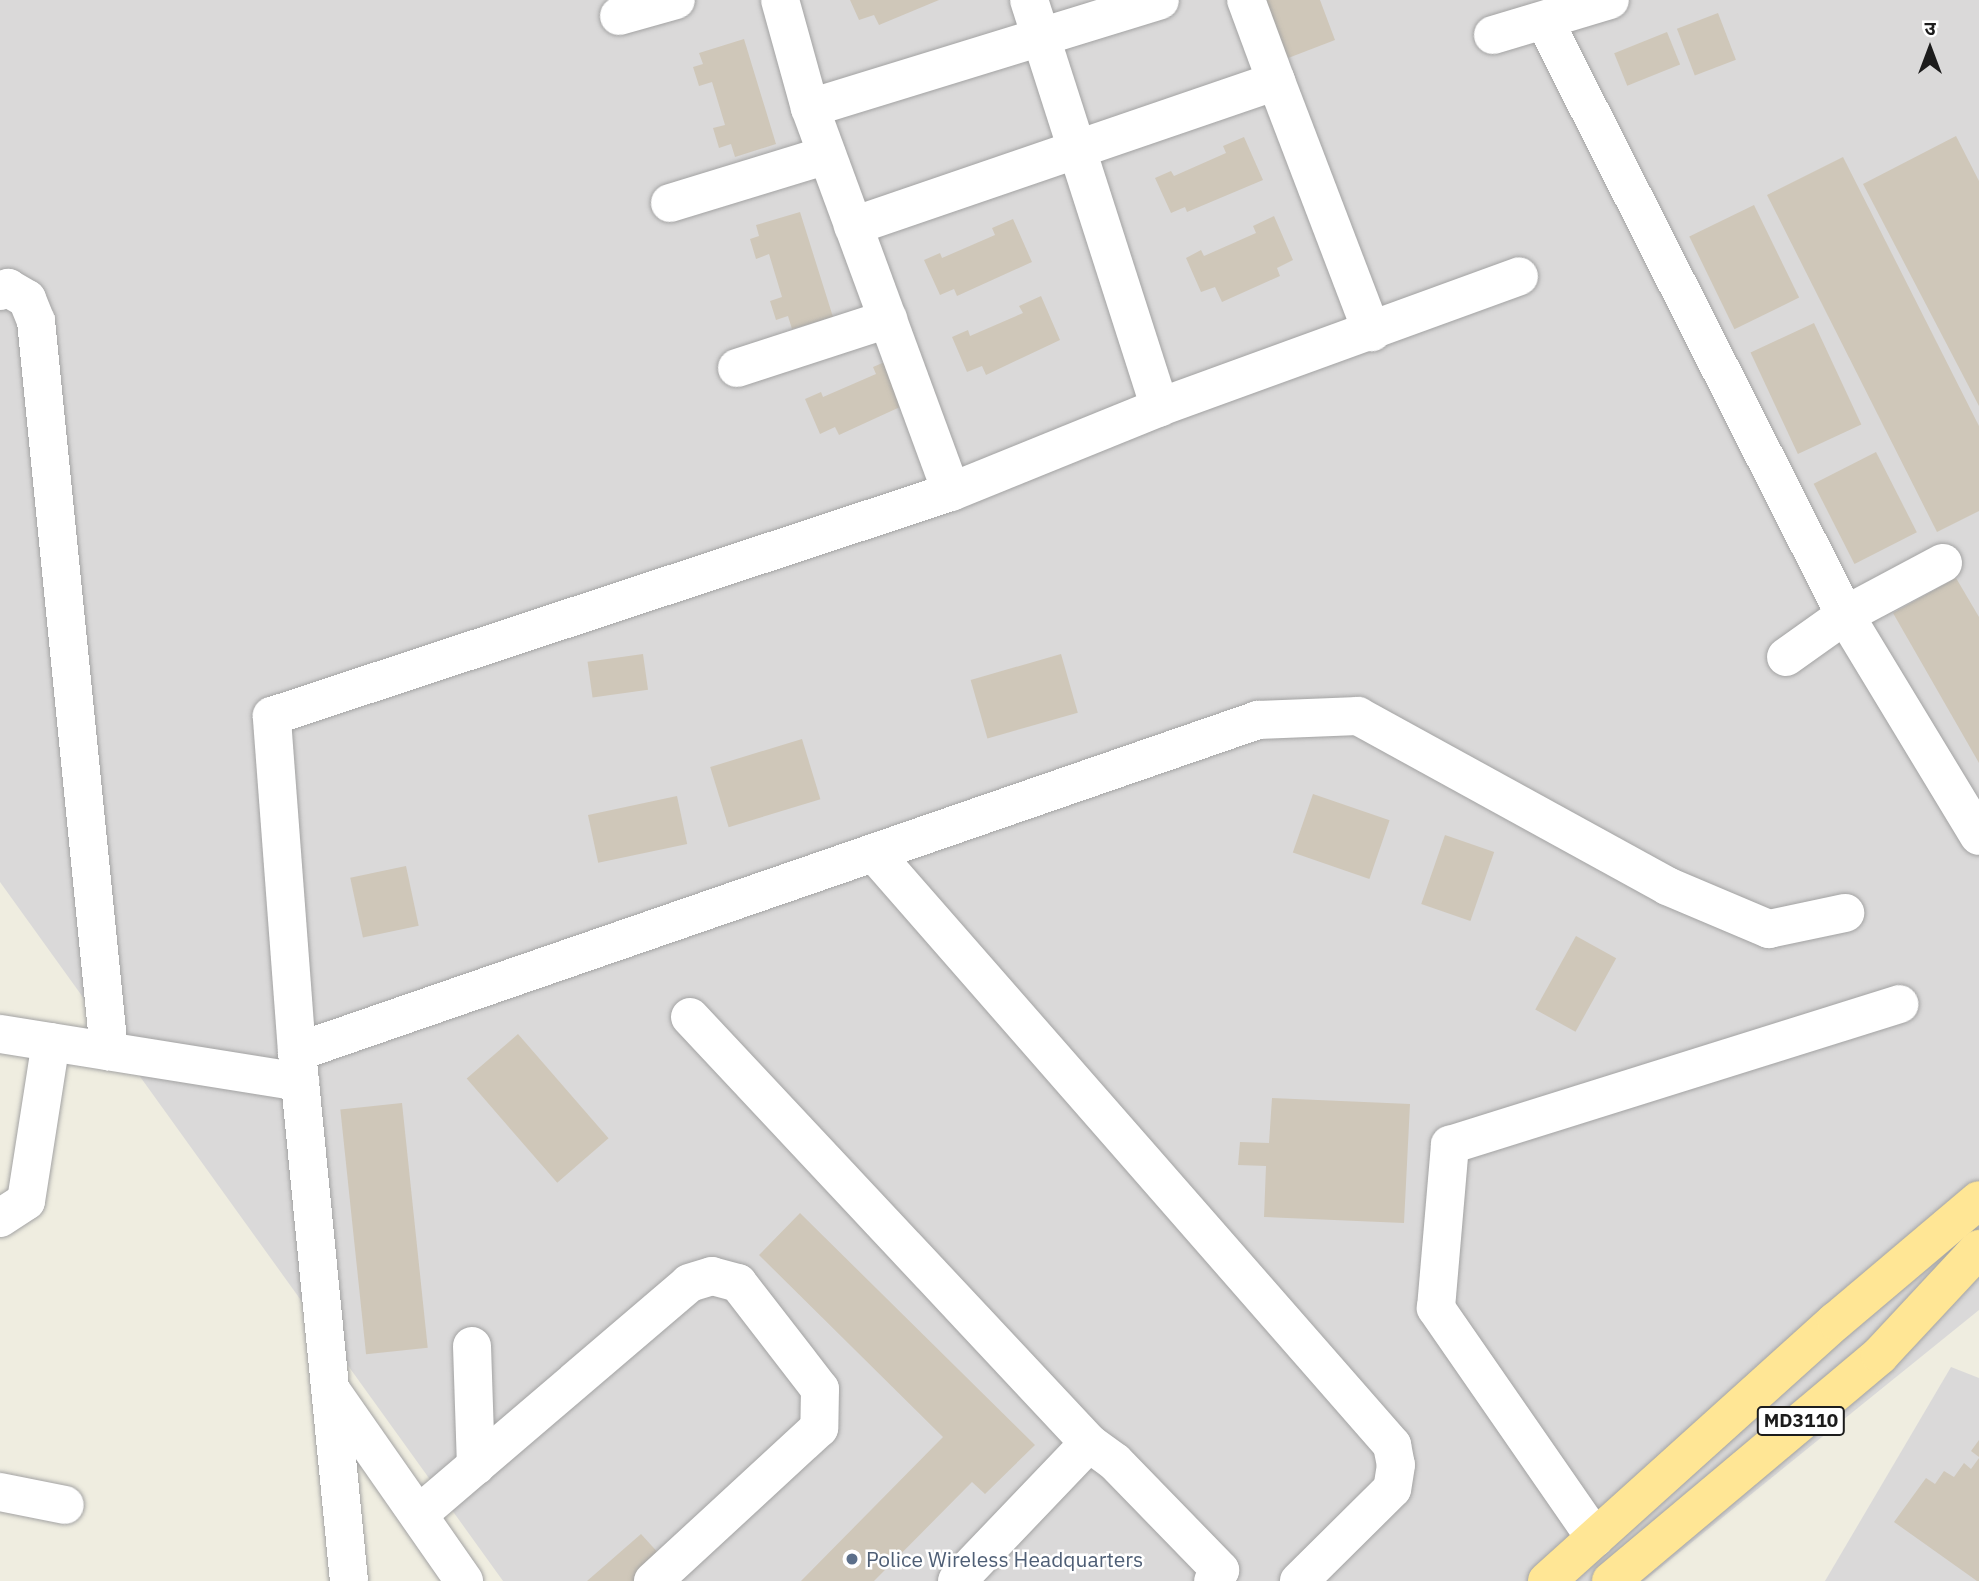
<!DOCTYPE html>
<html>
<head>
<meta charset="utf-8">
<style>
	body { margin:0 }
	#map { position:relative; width:1979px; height:1581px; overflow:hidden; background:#efede0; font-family:"IBM Plex Sans","Noto Sans Devanagari",sans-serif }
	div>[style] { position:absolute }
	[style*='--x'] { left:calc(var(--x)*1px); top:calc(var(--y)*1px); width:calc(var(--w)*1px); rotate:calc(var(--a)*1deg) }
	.residential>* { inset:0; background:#dad9d9 }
	.building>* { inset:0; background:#cfc7b9; transform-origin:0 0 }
	.roads { filter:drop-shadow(0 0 2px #a3a3a3) drop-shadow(0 0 2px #a3a3a3) }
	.minor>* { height:38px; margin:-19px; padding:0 19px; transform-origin:19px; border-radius:19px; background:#fff }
	.major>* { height:38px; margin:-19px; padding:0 19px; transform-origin:19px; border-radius:19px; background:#ffe695 }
	.dots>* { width:19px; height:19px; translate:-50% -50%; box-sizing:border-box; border:4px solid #fff; border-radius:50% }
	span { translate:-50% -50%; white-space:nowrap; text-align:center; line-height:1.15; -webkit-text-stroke:5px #fff; paint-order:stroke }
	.shield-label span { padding:2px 5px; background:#fff; border:2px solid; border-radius:5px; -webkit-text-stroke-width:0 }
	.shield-label { font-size:19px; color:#1c1c1c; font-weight:700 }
	.service-label { font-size:21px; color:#4e5e75 }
	.left { translate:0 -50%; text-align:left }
	.north { position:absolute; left:1895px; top:14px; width:70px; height:70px; -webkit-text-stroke:5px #fff; paint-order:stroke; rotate:0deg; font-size:19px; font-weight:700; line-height:28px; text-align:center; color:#1c1c1c }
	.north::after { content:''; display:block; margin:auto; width:24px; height:32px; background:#1c1c1c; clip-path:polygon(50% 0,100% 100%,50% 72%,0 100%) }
</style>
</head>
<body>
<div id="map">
	<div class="residential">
		<i style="clip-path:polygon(0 0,1979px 0,1979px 1310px,1644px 1581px,503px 1581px,0 882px)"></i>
		<i style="clip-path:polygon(1951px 1367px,1979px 1378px,1979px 1581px,1825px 1581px)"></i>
	</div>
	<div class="building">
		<i style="clip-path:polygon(850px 0,939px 0,879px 25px,874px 15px,859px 20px)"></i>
		<i style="clip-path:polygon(1261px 0,1320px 0,1335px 40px,1283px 60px)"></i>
		<i style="left:1718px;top:13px;width:50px;height:44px;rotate:69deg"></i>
		<i style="left:1667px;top:32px;width:35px;height:57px;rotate:68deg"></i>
		<i style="clip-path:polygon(744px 39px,776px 144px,735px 157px,731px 144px,719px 148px,713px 128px,725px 125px,712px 82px,699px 86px,693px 67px,703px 64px,699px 53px)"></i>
		<i style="clip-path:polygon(1956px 136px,1979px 181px,1979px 406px,1863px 184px)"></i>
		<i style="clip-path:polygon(1244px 137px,1263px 180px,1187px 212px,1185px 207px,1171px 213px,1155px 178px,1171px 171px,1174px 176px,1226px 153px,1223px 146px)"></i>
		<i style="clip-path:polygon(1843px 157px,1979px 426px,1979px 511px,1937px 532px,1767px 195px)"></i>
		<i style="left:1754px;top:205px;width:103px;height:72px;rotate:64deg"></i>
		<i style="clip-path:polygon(800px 212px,833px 317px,792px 329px,788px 316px,776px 320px,770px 301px,782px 297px,769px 254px,756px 259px,750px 239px,759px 236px,756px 225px)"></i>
		<i style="clip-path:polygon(1274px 216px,1293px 260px,1277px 268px,1280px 276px,1222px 302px,1215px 287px,1201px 292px,1186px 258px,1201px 250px,1204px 256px,1256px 233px,1253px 226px)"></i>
		<i style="clip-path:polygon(1013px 219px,1032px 262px,957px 296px,954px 289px,940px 295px,924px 260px,940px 253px,942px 258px,995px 235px,992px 228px)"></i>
		<i style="clip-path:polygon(1041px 296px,1060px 340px,986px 375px,982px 366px,967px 372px,952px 337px,968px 330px,970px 336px,1023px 313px,1019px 306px)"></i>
		<i style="left:1814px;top:323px;width:112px;height:70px;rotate:65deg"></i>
		<i style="clip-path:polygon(894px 358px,913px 401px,839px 435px,835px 427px,820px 434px,805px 399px,821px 392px,823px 397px,876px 374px,873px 367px)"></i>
		<i style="left:1876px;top:452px;width:90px;height:70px;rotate:63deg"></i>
		<i style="clip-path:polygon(1956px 578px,1979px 617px,1979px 763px,1893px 613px)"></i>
		<i style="left:643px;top:654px;width:36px;height:56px;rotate:82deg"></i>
		<i style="left:1061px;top:654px;width:61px;height:94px;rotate:74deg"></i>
		<i style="left:802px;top:739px;width:63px;height:96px;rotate:73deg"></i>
		<i style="left:1313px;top:794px;width:81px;height:62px;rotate:19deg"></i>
		<i style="left:677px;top:796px;width:49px;height:91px;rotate:78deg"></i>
		<i style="left:1445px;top:835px;width:52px;height:73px;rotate:19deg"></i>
		<i style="left:406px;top:866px;width:61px;height:57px;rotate:78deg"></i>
		<i style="left:1576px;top:936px;width:46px;height:84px;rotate:29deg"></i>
		<i style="left:518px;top:1034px;width:138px;height:68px;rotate:49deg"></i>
		<i style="clip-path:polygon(1272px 1098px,1410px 1104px,1404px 1223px,1264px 1217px,1266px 1166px,1238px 1165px,1240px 1142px,1269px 1143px)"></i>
		<i style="left:402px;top:1103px;width:246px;height:62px;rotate:84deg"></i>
		<i style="clip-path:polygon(800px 1213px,1035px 1445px,985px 1494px,972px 1482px,874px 1581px,801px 1581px,943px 1437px,759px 1255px)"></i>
		<i style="clip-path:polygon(1979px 1440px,1979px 1457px,1971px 1451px)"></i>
		<i style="clip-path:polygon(1979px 1458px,1979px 1581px,1977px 1581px,1894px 1522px,1926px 1478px,1935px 1484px,1944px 1471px,1954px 1477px,1964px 1463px,1971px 1469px)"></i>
		<i style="clip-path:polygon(641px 1534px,662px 1557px,635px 1581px,587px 1581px)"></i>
	</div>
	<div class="roads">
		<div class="minor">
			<i style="--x:780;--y:0;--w:112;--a:74.5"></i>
			<i style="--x:810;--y:108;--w:409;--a:69.8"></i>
			<i style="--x:1029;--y:0;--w:428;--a:72.2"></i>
			<i style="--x:619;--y:16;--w:59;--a:-15.7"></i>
			<i style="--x:1545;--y:22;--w:665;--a:63.17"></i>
			<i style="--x:1845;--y:615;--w:258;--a:58.8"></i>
			<i style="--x:1493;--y:35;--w:122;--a:-16.7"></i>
			<i style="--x:1276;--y:81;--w:269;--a:69.1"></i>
			<i style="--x:810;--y:108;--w:366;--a:-17.1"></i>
			<i style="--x:670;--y:203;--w:164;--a:-17"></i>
			<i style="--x:853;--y:226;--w:447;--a:-18.9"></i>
			<i style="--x:1276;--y:81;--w:86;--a:-110.3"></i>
			<i style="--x:0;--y:291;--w:9;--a:-21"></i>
			<i style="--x:8;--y:288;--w:22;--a:30"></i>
			<i style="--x:27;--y:299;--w:24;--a:68"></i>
			<i style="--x:36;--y:321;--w:734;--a:84.29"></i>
			<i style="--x:737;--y:368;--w:159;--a:-18"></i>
			<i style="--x:1786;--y:657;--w:72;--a:-35.4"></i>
			<i style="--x:1845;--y:615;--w:111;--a:-28"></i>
			<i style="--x:874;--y:853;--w:787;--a:48.81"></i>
			<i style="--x:1392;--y:1445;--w:20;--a:79"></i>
			<i style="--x:1396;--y:1465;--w:24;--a:99"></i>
			<i style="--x:1392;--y:1489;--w:131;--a:135.3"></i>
			<i style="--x:690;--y:1017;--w:584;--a:46.87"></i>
			<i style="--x:0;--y:1034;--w:304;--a:9.1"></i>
			<i style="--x:297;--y:1052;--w:1017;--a:-19.06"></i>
			<i style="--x:1258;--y:720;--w:100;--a:-2.3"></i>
			<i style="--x:1358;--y:716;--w:353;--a:28.8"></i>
			<i style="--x:1667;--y:886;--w:111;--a:22.9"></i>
			<i style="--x:1769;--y:929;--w:78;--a:-11.9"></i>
			<i style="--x:0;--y:1218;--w:31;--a:-33"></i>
			<i style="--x:26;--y:1201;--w:161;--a:-81.1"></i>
			<i style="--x:472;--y:1346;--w:120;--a:88.1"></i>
			<i style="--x:333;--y:1393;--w:229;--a:55.1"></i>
			<i style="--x:0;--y:1492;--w:66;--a:11.3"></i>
			<i style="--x:419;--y:1514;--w:355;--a:-40.5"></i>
			<i style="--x:689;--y:1283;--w:24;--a:-17"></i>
			<i style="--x:712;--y:1276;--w:27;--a:15"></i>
			<i style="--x:738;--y:1283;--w:134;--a:52.3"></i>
			<i style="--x:820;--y:1389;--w:39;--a:91"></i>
			<i style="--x:819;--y:1428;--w:226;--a:137.3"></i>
			<i style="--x:1595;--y:1538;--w:280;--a:-124.7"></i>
			<i style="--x:1436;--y:1308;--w:164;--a:-85.1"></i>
			<i style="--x:1450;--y:1145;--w:471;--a:-17.4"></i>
			<i style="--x:349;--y:1581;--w:532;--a:-95.61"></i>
			<i style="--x:297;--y:1052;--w:337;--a:-94.3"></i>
			<i style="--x:272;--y:716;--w:715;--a:-18.26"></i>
			<i style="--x:951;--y:492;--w:226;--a:-22.1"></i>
			<i style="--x:1160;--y:407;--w:382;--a:-20"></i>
			<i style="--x:957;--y:1581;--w:191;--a:-46.3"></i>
			<i style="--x:1089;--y:1443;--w:32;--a:36"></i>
			<i style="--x:1115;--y:1462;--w:151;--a:45.8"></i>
			<i style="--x:1220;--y:1570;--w:13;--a:122"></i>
		</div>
		<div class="major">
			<i style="--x:1547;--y:1581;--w:389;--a:-42"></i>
			<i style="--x:1836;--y:1321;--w:187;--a:-40.2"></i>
			<i style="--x:1611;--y:1581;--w:351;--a:-40"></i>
			<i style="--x:1880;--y:1355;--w:145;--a:-47"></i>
		</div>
	</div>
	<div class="dots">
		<i style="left:852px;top:1559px;background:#5c6f8a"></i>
	</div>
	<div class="shield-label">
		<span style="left:1801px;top:1421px">MD3110</span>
	</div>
	<div class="service-label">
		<span class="left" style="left:866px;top:1559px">Police Wireless Headquarters</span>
	</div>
	<div class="north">उ</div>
</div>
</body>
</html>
